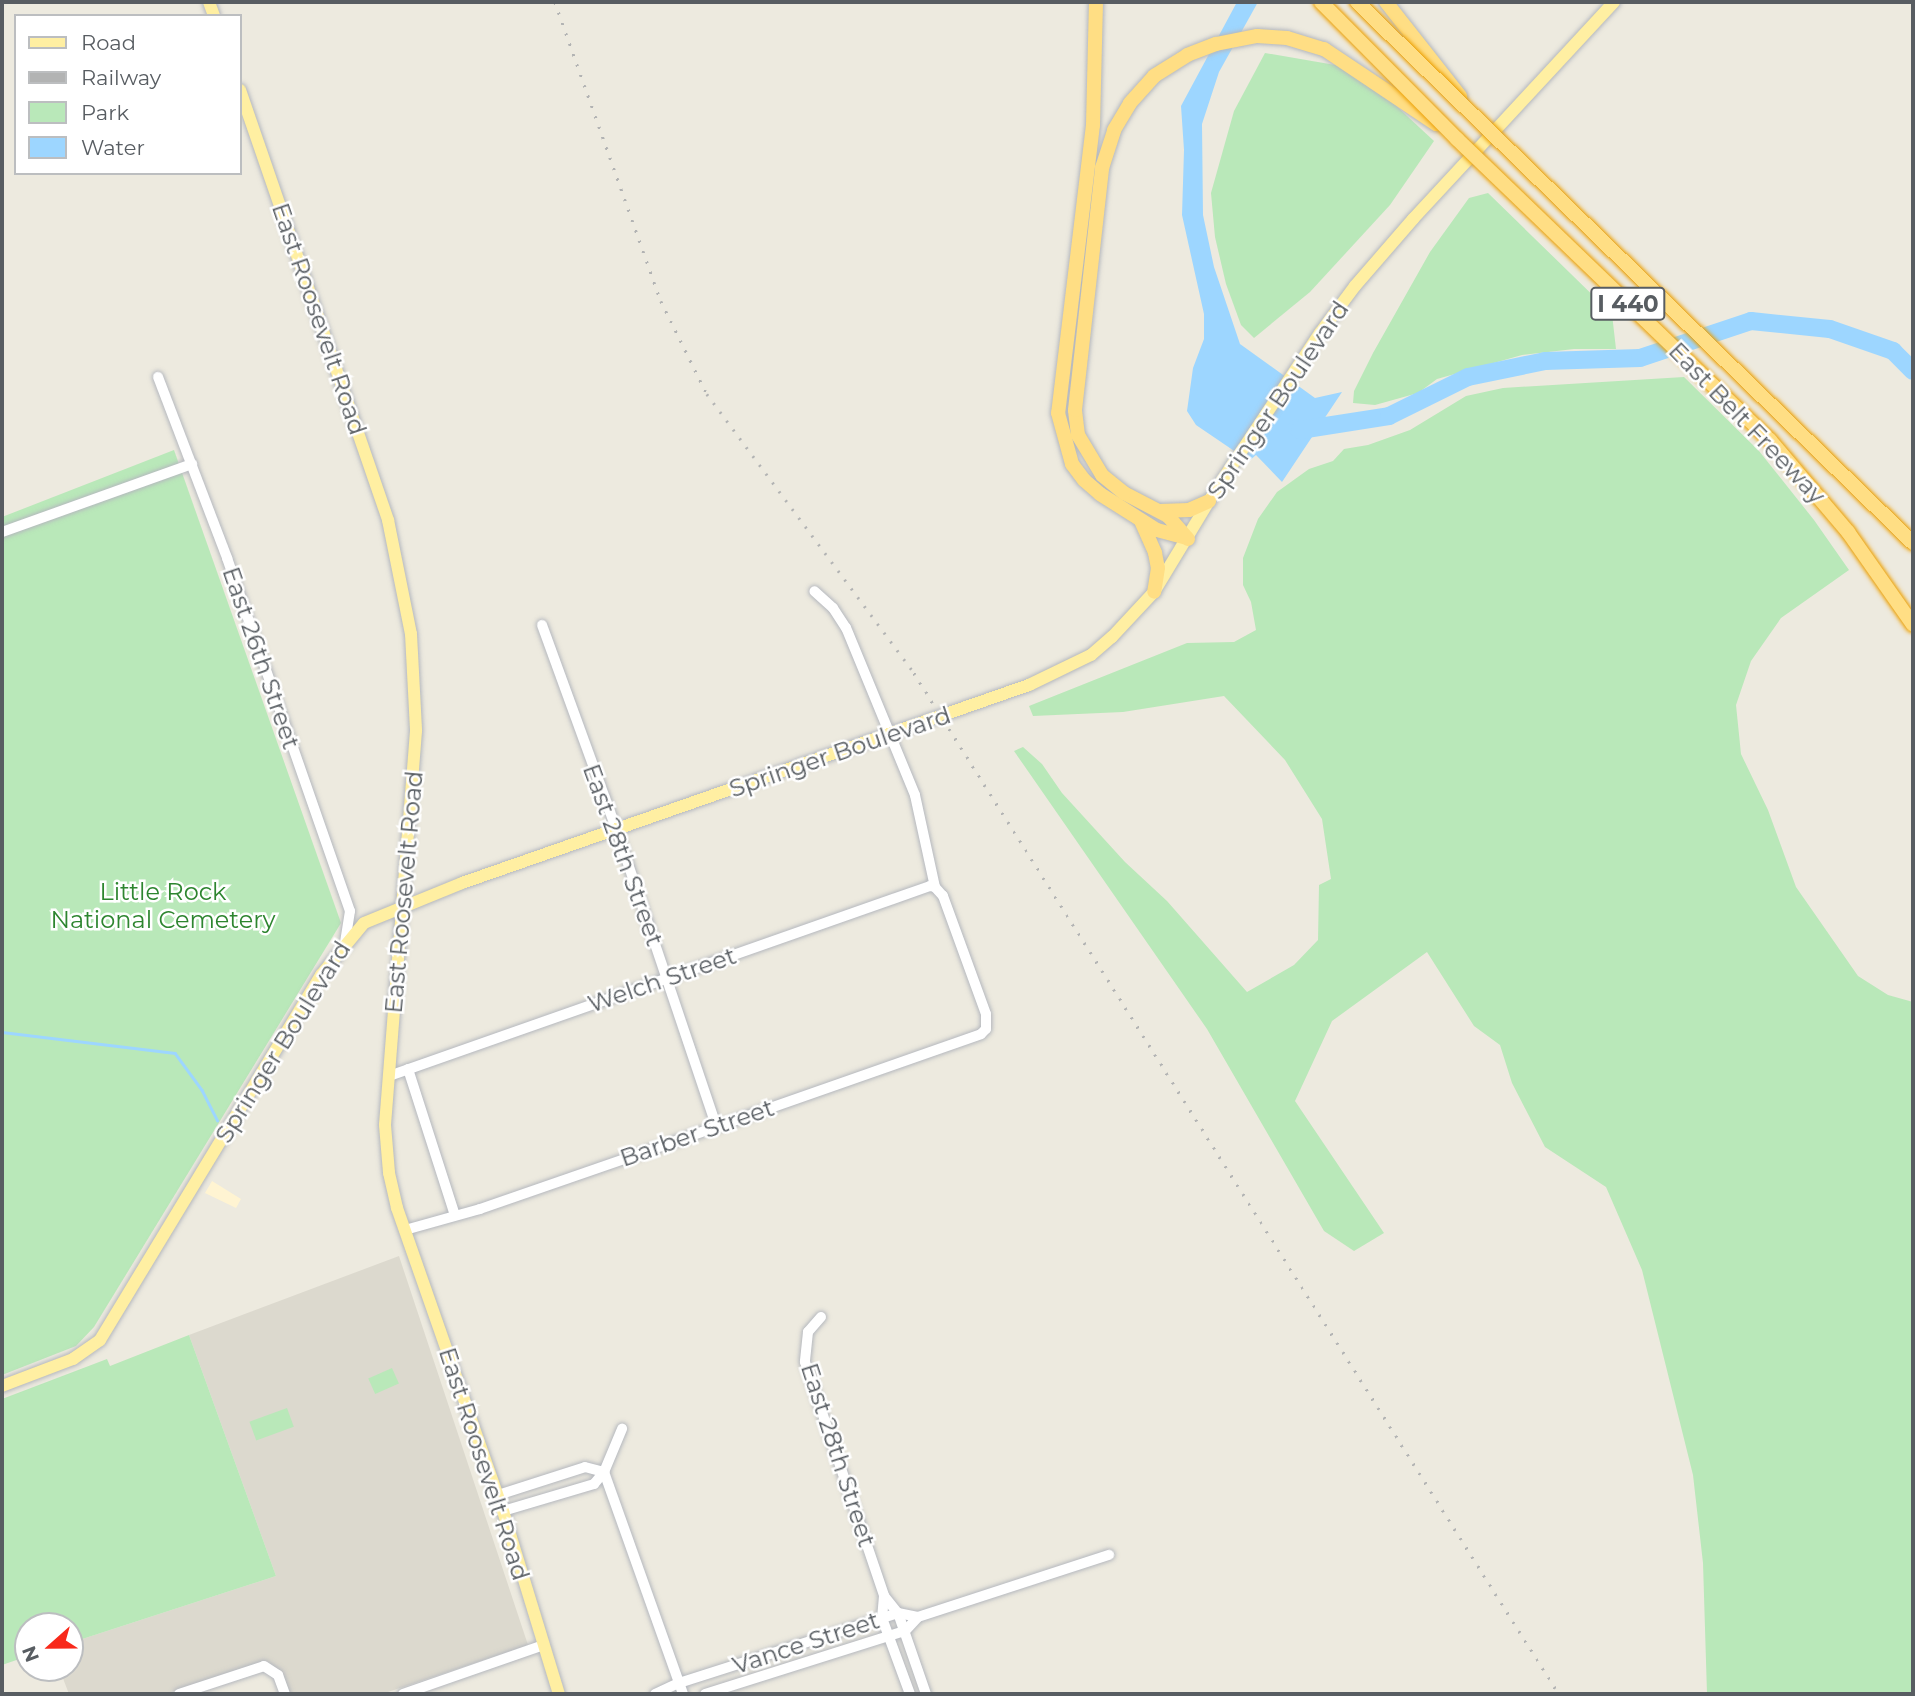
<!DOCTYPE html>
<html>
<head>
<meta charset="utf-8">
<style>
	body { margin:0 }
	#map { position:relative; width:1915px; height:1696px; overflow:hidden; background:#edeadf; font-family:Montserrat,sans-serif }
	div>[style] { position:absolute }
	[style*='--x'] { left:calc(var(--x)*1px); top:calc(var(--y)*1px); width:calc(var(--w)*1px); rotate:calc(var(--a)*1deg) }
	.commercial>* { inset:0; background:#fff4d2 }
	.education>* { inset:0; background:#dcd9ce }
	.green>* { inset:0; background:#b9e8b9; transform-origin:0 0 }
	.water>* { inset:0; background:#9dd6ff }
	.stream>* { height:2.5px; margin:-1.25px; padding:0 1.25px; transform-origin:1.25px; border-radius:1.25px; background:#9dd6ff }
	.river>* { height:18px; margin:-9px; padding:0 9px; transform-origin:9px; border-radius:9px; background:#9dd6ff }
	.roads { filter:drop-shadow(0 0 2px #b5b8be) drop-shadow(0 0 2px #b5b8be) }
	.minor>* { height:10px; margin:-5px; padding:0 5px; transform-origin:5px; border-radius:5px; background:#fff }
	.major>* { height:12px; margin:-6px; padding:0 6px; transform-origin:6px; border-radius:6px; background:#ffefa2 }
	.highway>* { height:14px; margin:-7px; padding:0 7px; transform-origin:7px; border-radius:7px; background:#ffde84 }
	.rail>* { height:2.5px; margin-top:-1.25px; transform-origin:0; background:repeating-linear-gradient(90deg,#b2b3b3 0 2px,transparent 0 11px) }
	.bridges { filter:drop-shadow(0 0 2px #ec9f00) drop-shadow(0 0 2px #ec9f00) }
	.highway-bridge>* { height:14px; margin:-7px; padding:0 7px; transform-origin:7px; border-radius:7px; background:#ffde84 }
	span { translate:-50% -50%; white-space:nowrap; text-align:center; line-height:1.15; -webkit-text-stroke:5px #fff; paint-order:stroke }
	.shield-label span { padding:2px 5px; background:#fff; border:2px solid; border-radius:5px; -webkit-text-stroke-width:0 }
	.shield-label { font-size:23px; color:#585d62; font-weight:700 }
	.street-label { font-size:24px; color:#585d62 }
	.park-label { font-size:24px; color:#2d852f }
	.frame { position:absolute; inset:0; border:4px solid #585d62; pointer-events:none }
	.legend { position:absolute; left:14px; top:14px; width:228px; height:161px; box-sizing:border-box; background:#fff; border:2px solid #bcbec0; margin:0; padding:9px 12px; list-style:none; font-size:21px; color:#585d62 }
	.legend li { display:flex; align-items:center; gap:14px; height:35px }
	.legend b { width:35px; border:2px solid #bcbec0 }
	.north { position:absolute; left:14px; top:1612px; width:70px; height:70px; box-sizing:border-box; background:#fff; border:2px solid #bcbec0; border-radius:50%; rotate:249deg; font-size:19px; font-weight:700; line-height:28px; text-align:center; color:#585d62 }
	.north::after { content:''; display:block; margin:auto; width:24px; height:32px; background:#f8291b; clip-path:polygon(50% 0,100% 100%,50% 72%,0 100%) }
</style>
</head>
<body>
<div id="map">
	<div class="commercial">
		<i style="clip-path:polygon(212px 1181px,241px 1199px,236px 1208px,205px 1193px)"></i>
	</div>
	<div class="education">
		<i style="clip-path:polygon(399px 1256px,528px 1645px,382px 1694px,290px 1694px,282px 1673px,267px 1661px,165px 1694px,69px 1694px,59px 1668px,70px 1668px,70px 1643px,276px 1576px,189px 1335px)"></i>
	</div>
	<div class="green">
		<i style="clip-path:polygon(1265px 53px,1341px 66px,1391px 101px,1434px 141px,1390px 205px,1310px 292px,1254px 338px,1241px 325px,1226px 284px,1215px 237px,1211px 193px,1234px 111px)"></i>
		<i style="clip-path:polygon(1488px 193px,1612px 314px,1616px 349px,1574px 349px,1522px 355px,1437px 379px,1418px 393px,1375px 405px,1353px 403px,1354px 391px,1373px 353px,1430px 252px,1469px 198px)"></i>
		<i style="clip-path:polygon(1684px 377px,1759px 451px,1814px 520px,1849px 570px,1781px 618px,1751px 661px,1736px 705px,1741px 754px,1768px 810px,1796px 887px,1858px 976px,1888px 995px,1913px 1002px,1913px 1694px,1707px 1694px,1703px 1563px,1693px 1475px,1642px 1270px,1606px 1187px,1545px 1147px,1512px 1083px,1500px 1045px,1474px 1026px,1427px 952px,1332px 1021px,1295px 1101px,1384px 1233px,1354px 1251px,1324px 1231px,1207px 1029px,1014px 751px,1023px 747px,1042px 764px,1062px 793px,1125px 862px,1167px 901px,1247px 992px,1294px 965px,1318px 940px,1319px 885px,1331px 879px,1322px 819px,1285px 760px,1224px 696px,1123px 712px,1033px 716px,1029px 706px,1187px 643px,1234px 642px,1256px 630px,1251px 602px,1243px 585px,1243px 558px,1258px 519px,1277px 492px,1309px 469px,1333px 461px,1344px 449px,1368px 445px,1410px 430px,1466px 396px,1503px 388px)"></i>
		<i style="clip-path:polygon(174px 450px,341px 923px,94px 1327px,76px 1346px,2px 1375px,2px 517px)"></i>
		<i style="clip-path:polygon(189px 1335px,276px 1576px,70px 1643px,70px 1626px,28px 1626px,28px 1656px,2px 1665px,2px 1399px,107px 1359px,110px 1366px)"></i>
		<i style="left:392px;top:1368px;width:17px;height:26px;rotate:66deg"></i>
		<i style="left:287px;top:1408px;width:20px;height:40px;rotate:70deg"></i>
	</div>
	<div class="water">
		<i style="clip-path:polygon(1237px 2px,1258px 2px,1219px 72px,1202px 124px,1203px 215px,1214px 267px,1240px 344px,1315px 398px,1342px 392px,1282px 482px,1256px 455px,1249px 461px,1196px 425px,1187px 411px,1193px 368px,1204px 339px,1204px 314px,1182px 215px,1184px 150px,1181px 106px)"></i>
	</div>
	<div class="stream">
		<i style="--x:2;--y:1032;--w:174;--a:6.9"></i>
		<i style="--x:175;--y:1053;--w:46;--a:53.9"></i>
		<i style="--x:202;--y:1090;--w:34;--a:63"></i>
	</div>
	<div class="river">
		<i style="--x:1297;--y:428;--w:4;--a:34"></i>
		<i style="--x:1300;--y:430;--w:90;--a:-8.9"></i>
		<i style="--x:1389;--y:416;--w:88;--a:-26.3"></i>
		<i style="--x:1468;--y:377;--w:79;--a:-11.7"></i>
		<i style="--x:1545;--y:361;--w:95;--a:-1.8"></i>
		<i style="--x:1640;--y:358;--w:117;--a:-18.4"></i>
		<i style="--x:1751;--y:321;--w:79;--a:5.8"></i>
		<i style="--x:1830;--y:329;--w:67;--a:19.2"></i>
		<i style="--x:1893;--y:351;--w:28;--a:45"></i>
	</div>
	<div class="roads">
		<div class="minor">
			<i style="--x:158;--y:377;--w:194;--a:69.1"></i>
			<i style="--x:227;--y:558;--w:374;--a:70.8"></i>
			<i style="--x:350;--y:911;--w:31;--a:99"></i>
			<i style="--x:2;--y:532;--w:202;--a:-19.7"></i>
			<i style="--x:542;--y:625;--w:219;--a:70"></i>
			<i style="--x:617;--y:831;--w:311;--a:71.4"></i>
			<i style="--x:408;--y:1069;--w:153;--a:72.2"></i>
			<i style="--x:389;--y:1076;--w:573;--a:-19.35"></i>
			<i style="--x:930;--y:886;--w:5;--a:11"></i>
			<i style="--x:405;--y:1230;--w:78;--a:-15.6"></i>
			<i style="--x:480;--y:1209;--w:207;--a:-19.1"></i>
			<i style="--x:676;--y:1141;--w:323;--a:-19.3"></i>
			<i style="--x:981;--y:1034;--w:7;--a:-45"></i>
			<i style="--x:986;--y:1029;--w:15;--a:-90"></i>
			<i style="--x:986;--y:1014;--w:126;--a:-110"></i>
			<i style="--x:943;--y:896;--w:12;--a:-132"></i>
			<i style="--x:935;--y:887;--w:94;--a:-102.3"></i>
			<i style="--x:915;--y:795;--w:181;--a:-112.4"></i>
			<i style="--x:846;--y:628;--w:24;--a:-123"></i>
			<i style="--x:833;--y:608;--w:25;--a:-138"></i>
			<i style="--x:821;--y:1317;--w:20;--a:131"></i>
			<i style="--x:808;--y:1332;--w:30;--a:96"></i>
			<i style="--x:805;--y:1362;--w:247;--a:71.3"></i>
			<i style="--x:884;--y:1596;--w:22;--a:51"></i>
			<i style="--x:898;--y:1613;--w:86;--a:70.9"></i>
			<i style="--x:604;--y:1472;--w:236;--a:70.4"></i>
			<i style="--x:498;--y:1495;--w:91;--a:-17.8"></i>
			<i style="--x:585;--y:1467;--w:20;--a:15"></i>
			<i style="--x:503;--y:1511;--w:95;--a:-16.5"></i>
			<i style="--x:594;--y:1484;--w:16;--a:-50"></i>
			<i style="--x:604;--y:1472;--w:47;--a:-67.3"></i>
			<i style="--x:884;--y:1596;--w:22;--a:95"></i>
			<i style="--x:882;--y:1618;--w:81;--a:69.8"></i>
			<i style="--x:179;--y:1694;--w:89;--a:-18.2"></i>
			<i style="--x:264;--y:1666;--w:17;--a:33"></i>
			<i style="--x:278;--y:1675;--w:20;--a:70"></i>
			<i style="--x:403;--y:1694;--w:149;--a:-19.2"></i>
			<i style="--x:655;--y:1694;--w:26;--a:-25"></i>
			<i style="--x:679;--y:1683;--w:230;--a:-17.7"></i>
			<i style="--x:898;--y:1613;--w:20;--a:11"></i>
			<i style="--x:705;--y:1694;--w:210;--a:-17.5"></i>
			<i style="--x:905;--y:1631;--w:19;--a:-47"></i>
			<i style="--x:918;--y:1617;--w:201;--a:-18"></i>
		</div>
		<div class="major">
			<i style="--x:209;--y:2;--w:15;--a:70"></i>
			<i style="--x:240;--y:90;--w:455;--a:71"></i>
			<i style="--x:388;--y:520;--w:116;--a:78.6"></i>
			<i style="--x:411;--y:634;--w:97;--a:87"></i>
			<i style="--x:416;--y:731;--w:395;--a:94.5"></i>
			<i style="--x:385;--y:1125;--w:48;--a:85.2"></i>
			<i style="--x:389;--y:1173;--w:36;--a:77"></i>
			<i style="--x:397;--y:1208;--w:321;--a:70.7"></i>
			<i style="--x:503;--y:1511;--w:191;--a:73"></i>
			<i style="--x:2;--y:1386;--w:76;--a:-20.8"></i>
			<i style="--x:73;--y:1359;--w:33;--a:-35"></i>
			<i style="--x:100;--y:1340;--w:427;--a:-58.8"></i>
			<i style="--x:321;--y:975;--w:67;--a:-50.4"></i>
			<i style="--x:364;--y:923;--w:106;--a:-22.2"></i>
			<i style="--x:462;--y:883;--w:601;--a:-19.25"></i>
			<i style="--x:1029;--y:685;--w:69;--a:-25.8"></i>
			<i style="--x:1091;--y:655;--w:28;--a:-41"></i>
			<i style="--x:1112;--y:637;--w:62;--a:-47"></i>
			<i style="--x:1154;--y:592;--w:122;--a:-58.8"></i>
			<i style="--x:1217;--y:488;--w:186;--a:-56.4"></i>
			<i style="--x:1320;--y:333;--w:59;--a:-53.3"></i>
			<i style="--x:1355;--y:286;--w:89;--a:-49.1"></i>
			<i style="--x:1413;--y:219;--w:296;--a:-47.2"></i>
		</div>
		<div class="highway">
			<i style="--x:1096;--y:2;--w:123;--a:91.4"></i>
			<i style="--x:1093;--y:125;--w:290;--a:96.9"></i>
			<i style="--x:1058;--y:413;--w:53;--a:74.6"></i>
			<i style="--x:1072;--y:464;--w:20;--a:53"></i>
			<i style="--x:1084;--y:480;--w:21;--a:41"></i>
			<i style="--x:1100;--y:494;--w:67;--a:32.3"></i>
			<i style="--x:1157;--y:530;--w:31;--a:15"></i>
			<i style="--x:1386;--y:2;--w:120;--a:51.8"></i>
			<i style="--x:1160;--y:511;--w:29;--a:-2"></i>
			<i style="--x:1189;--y:510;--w:22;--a:-24"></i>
			<i style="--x:1141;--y:521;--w:35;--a:66"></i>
			<i style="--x:1155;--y:553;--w:15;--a:79"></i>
			<i style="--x:1158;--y:568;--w:24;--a:99"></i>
			<i style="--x:1188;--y:539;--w:30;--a:-131"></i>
			<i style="--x:1168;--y:516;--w:50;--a:-152.4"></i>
			<i style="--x:1124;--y:493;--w:28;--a:-141"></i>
			<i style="--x:1102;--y:475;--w:47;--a:-121"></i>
			<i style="--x:1078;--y:435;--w:25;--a:-97"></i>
			<i style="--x:1075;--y:410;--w:244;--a:-83.6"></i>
			<i style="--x:1102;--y:168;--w:40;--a:-72"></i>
			<i style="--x:1114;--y:130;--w:31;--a:-59"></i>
			<i style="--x:1130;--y:103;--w:36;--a:-48"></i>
			<i style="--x:1154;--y:76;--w:39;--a:-32"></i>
			<i style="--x:1187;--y:55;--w:31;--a:-21"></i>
			<i style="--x:1216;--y:44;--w:42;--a:-11"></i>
			<i style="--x:1257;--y:36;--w:30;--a:4"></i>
			<i style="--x:1287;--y:38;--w:39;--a:17"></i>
			<i style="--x:1324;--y:49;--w:135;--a:33.8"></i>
		</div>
	</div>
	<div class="rail">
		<i style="--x:555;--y:2;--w:317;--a:70.5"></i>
		<i style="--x:661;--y:301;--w:104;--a:63.7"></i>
		<i style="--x:707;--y:394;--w:347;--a:53.4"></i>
		<i style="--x:914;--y:673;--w:1208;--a:57.72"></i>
	</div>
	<div class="bridges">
		<div class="highway-bridge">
			<i style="--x:1321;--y:2;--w:193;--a:45.2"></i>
			<i style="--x:1457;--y:139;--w:434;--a:43.9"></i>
			<i style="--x:1770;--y:440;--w:121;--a:49.7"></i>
			<i style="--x:1848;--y:532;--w:113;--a:55"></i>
			<i style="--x:1357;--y:2;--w:776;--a:44.22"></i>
		</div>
	</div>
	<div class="shield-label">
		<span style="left:1628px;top:304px">I 440</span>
	</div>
	<div class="street-label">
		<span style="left:319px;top:319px;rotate:71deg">East Roosevelt Road</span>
		<span style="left:1278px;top:400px;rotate:-56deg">Springer Boulevard</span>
		<span style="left:1747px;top:423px;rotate:46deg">East Belt Freeway</span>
		<span style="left:261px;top:658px;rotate:71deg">East 26th Street</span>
		<span style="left:840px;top:752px;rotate:-19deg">Springer Boulevard</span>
		<span style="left:623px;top:855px;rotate:70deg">East 28th Street</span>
		<span style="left:404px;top:892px;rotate:-85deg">East Roosevelt Road</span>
		<span style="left:662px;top:980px;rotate:-19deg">Welch Street</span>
		<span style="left:283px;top:1042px;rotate:-58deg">Springer Boulevard</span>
		<span style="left:697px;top:1133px;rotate:-19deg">Barber Street</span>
		<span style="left:838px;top:1455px;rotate:72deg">East 28th Street</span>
		<span style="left:484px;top:1464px;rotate:72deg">East Roosevelt Road</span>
		<span style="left:806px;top:1643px;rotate:-18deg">Vance Street</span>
	</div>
	<div class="park-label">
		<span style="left:163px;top:906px">Little Rock<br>National Cemetery</span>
	</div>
	<div class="frame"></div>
	<ul class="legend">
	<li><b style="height:9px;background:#ffefa2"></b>Road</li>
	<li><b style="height:9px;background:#b2b3b3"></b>Railway</li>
	<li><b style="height:19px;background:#b9e8b9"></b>Park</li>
	<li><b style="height:19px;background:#9dd6ff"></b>Water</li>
	</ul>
	<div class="north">N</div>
</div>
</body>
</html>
